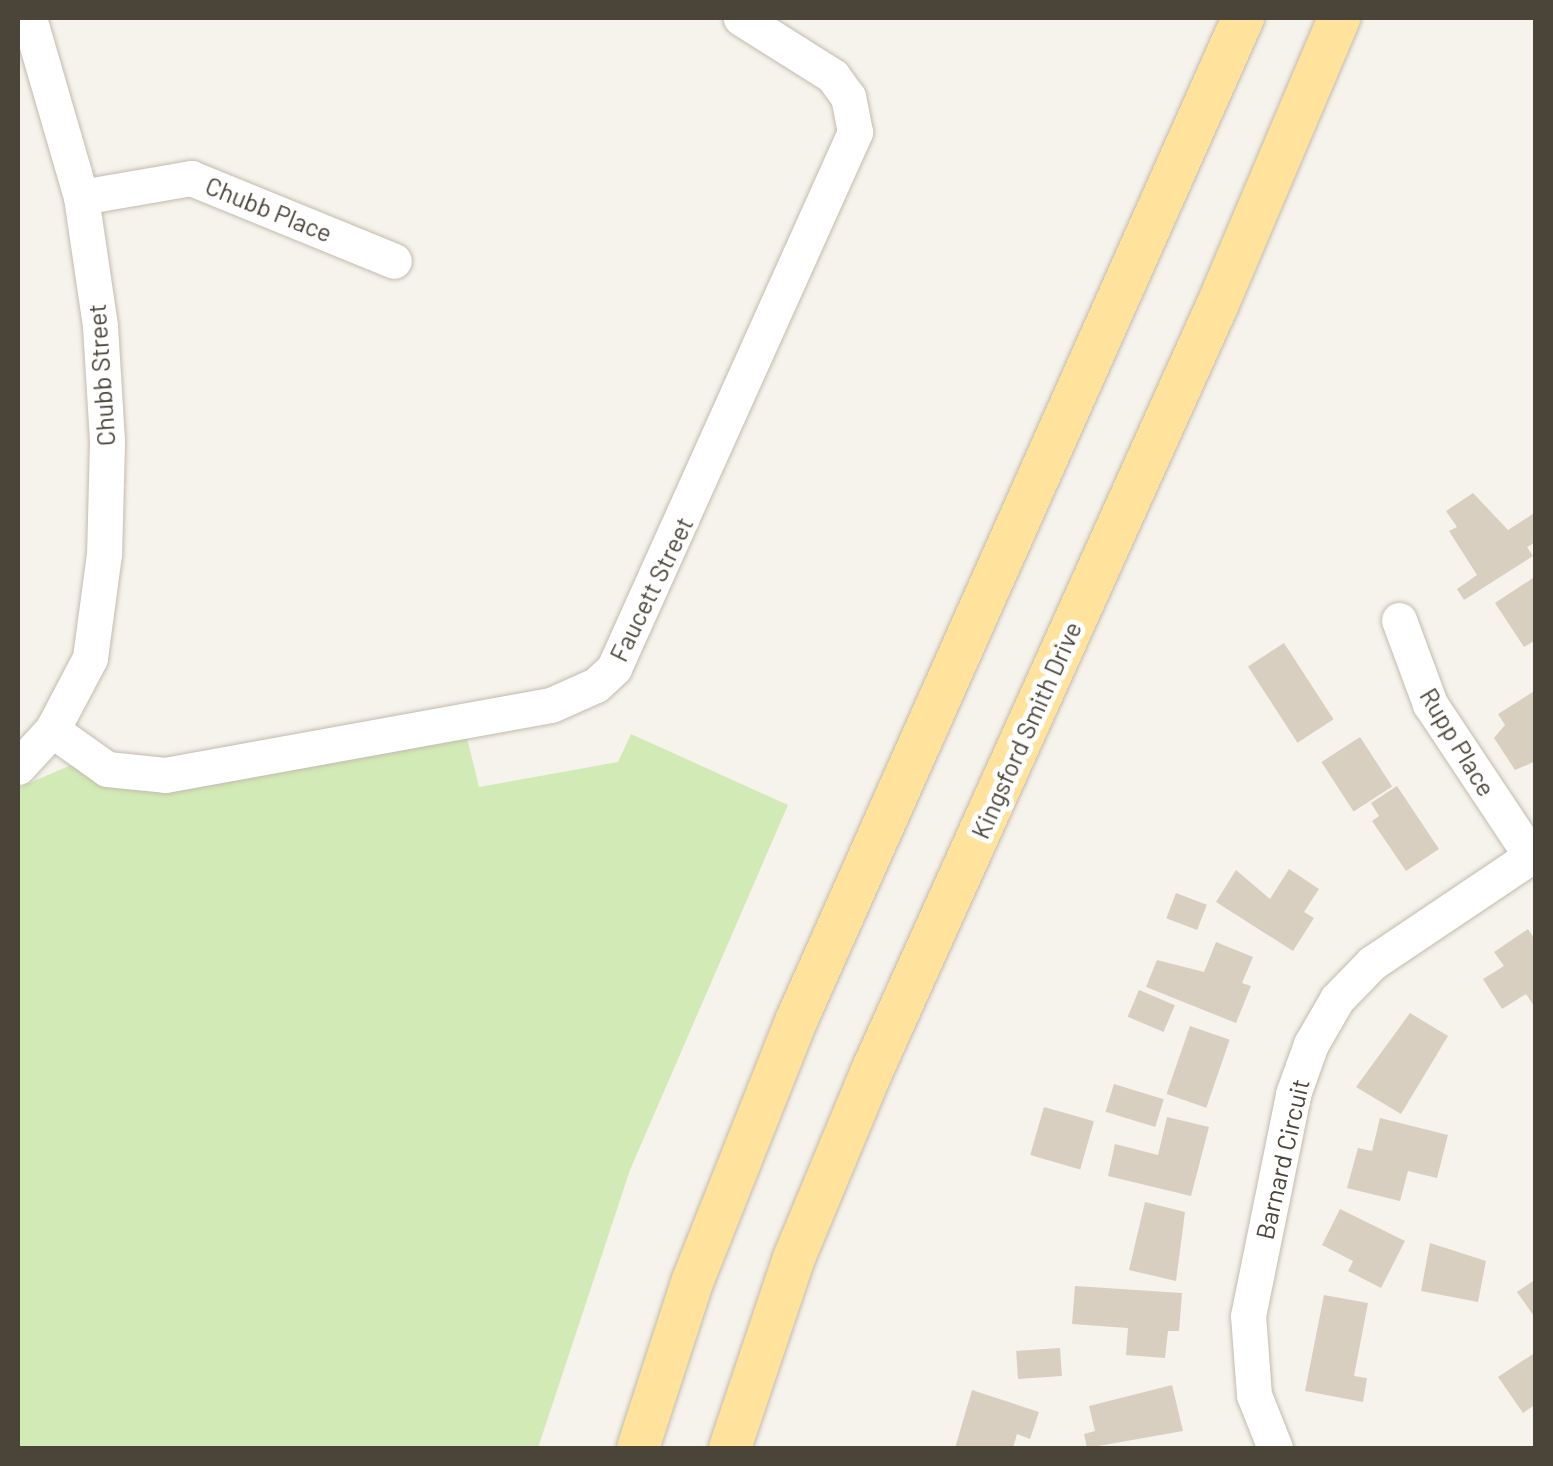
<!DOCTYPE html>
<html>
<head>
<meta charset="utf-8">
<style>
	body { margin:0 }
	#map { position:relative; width:1553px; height:1466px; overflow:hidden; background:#f6f3ec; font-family:Barlow,sans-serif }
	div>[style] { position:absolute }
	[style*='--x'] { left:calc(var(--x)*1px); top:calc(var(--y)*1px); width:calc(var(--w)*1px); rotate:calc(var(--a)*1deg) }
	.green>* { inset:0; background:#d2eab5 }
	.building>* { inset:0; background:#d8cfc1; transform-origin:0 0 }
	.roads { filter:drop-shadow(0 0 2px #c2bbae) drop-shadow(0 0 2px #c2bbae) }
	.minor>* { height:35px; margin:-17.5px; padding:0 17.5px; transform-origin:17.5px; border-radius:17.5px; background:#fff }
	.major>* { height:42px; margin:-21px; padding:0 21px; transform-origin:21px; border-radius:21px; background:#ffe39c }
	span { translate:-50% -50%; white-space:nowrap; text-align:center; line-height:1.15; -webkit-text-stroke:10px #fff; paint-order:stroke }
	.street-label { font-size:25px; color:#4b4439 }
	.frame { position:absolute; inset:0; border:20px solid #4b4439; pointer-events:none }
</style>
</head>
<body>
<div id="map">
	<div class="green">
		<i style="clip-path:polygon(466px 734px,479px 787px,618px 762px,631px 734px,788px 805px,630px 1170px,538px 1448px,18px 1448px,18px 788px,71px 765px,193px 783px)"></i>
	</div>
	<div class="building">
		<i style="clip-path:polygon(1473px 493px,1508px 530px,1536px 512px,1536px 542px,1527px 547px,1533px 556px,1464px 600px,1457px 589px,1477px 575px,1449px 531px,1457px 527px,1446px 511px)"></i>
		<i style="clip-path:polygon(1536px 576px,1536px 640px,1524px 647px,1495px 603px)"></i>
		<i style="left:1284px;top:643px;width:91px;height:43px;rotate:57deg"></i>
		<i style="clip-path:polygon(1536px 690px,1536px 761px,1515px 770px,1494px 738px,1505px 725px,1498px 714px)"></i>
		<i style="left:1360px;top:737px;width:59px;height:46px;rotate:57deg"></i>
		<i style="clip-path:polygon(1397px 786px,1439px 849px,1406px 871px,1372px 821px,1379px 816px,1371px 803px)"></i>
		<i style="clip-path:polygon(1289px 869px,1319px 889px,1304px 912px,1314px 918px,1293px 951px,1216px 902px,1236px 870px,1270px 899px)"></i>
		<i style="left:1176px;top:893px;width:33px;height:27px;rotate:21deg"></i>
		<i style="clip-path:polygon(1528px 929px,1536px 941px,1536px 1009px,1526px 994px,1502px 1009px,1483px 979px,1504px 966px,1494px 952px)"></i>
		<i style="clip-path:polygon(1216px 942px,1253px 957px,1242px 983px,1251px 986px,1236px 1023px,1146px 987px,1157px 960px,1204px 972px)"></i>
		<i style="left:1139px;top:990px;width:39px;height:29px;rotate:23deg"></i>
		<i style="clip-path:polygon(1410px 1013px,1448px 1036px,1401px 1114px,1356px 1087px)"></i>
		<i style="left:1190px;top:1026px;width:42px;height:72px;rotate:19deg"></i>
		<i style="left:1114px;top:1084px;width:52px;height:29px;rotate:17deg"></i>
		<i style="left:1044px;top:1107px;width:52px;height:50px;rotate:16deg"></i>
		<i style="clip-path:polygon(1167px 1117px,1209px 1127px,1191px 1196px,1108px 1176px,1115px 1144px,1158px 1155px)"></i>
		<i style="clip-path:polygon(1380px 1118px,1448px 1135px,1437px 1178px,1408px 1171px,1400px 1201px,1347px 1188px,1358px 1148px,1372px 1151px)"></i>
		<i style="clip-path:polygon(1145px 1202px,1185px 1212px,1176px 1281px,1129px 1270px)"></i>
		<i style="clip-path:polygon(1340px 1209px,1405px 1241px,1381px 1288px,1348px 1271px,1353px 1261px,1322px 1245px)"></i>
		<i style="clip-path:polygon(1430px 1243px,1486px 1261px,1478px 1302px,1421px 1291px)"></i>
		<i style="clip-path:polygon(1536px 1279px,1536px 1319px,1517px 1292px)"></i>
		<i style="clip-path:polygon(1075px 1286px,1182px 1293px,1179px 1331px,1168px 1331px,1165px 1358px,1126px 1355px,1128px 1328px,1072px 1324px)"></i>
		<i style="clip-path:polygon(1324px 1295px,1368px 1303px,1354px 1376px,1367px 1378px,1363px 1402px,1305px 1391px)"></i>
		<i style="left:1060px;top:1348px;width:28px;height:44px;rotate:86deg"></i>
		<i style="clip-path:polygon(1536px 1352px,1536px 1404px,1523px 1413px,1498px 1377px)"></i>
		<i style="clip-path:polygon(1172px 1385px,1183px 1431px,1087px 1448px,1084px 1434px,1095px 1431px,1089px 1406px)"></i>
		<i style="clip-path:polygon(972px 1390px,1039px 1412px,1030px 1439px,1017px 1434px,1013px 1448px,955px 1448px)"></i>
	</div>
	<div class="roads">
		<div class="minor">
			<i style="--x:29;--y:18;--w:186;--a:73.8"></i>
			<i style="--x:81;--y:197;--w:130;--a:81.6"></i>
			<i style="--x:100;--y:326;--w:116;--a:86.5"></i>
			<i style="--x:107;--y:442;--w:112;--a:91.5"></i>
			<i style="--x:104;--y:554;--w:105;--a:97.7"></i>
			<i style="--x:90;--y:658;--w:81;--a:117.8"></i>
			<i style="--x:81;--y:197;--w:112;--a:-9.8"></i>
			<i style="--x:191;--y:178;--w:219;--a:22.2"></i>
			<i style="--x:1399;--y:620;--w:90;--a:69.7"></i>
			<i style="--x:1430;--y:704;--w:182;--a:56.4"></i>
			<i style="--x:18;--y:767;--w:50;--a:-47.4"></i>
			<i style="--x:52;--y:730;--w:67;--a:35.3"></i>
			<i style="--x:107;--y:769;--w:58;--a:5.9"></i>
			<i style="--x:165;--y:775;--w:392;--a:-10.3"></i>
			<i style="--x:551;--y:705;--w:49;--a:-24"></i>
			<i style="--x:596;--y:685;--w:25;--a:-43"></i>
			<i style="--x:614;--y:668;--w:588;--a:-65.79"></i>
			<i style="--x:855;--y:132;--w:36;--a:-101"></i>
			<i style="--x:848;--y:97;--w:26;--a:-126"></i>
			<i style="--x:833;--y:76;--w:109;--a:-147.8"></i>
			<i style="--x:1275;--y:1448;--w:57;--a:-111.6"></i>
			<i style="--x:1254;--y:1395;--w:79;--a:-94.3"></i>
			<i style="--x:1248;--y:1316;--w:227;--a:-78.5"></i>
			<i style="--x:1293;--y:1094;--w:53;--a:-70.2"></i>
			<i style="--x:1311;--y:1044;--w:52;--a:-60"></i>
			<i style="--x:1337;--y:999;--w:50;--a:-45.8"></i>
			<i style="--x:1372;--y:963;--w:197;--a:-33.9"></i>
		</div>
		<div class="major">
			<i style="--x:638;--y:1448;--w:177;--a:-71.9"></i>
			<i style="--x:693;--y:1280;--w:281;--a:-68.3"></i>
			<i style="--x:797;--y:1019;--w:1096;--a:-65.98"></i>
			<i style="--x:730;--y:1448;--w:200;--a:-71.4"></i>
			<i style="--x:794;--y:1258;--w:200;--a:-67.4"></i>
			<i style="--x:871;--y:1073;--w:841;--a:-65.72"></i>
			<i style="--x:1217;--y:306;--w:313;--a:-67"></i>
		</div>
	</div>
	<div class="street-label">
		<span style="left:269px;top:209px;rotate:22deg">Chubb Place</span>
		<span style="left:101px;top:375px;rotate:-94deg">Chubb Street</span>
		<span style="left:651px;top:589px;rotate:-64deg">Faucett Street</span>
		<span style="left:1026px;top:730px;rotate:-66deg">Kingsford Smith Drive</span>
		<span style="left:1458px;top:742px;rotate:59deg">Rupp Place</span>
		<span style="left:1282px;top:1159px;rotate:-77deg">Barnard Circuit</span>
	</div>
	<div class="frame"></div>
</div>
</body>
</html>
